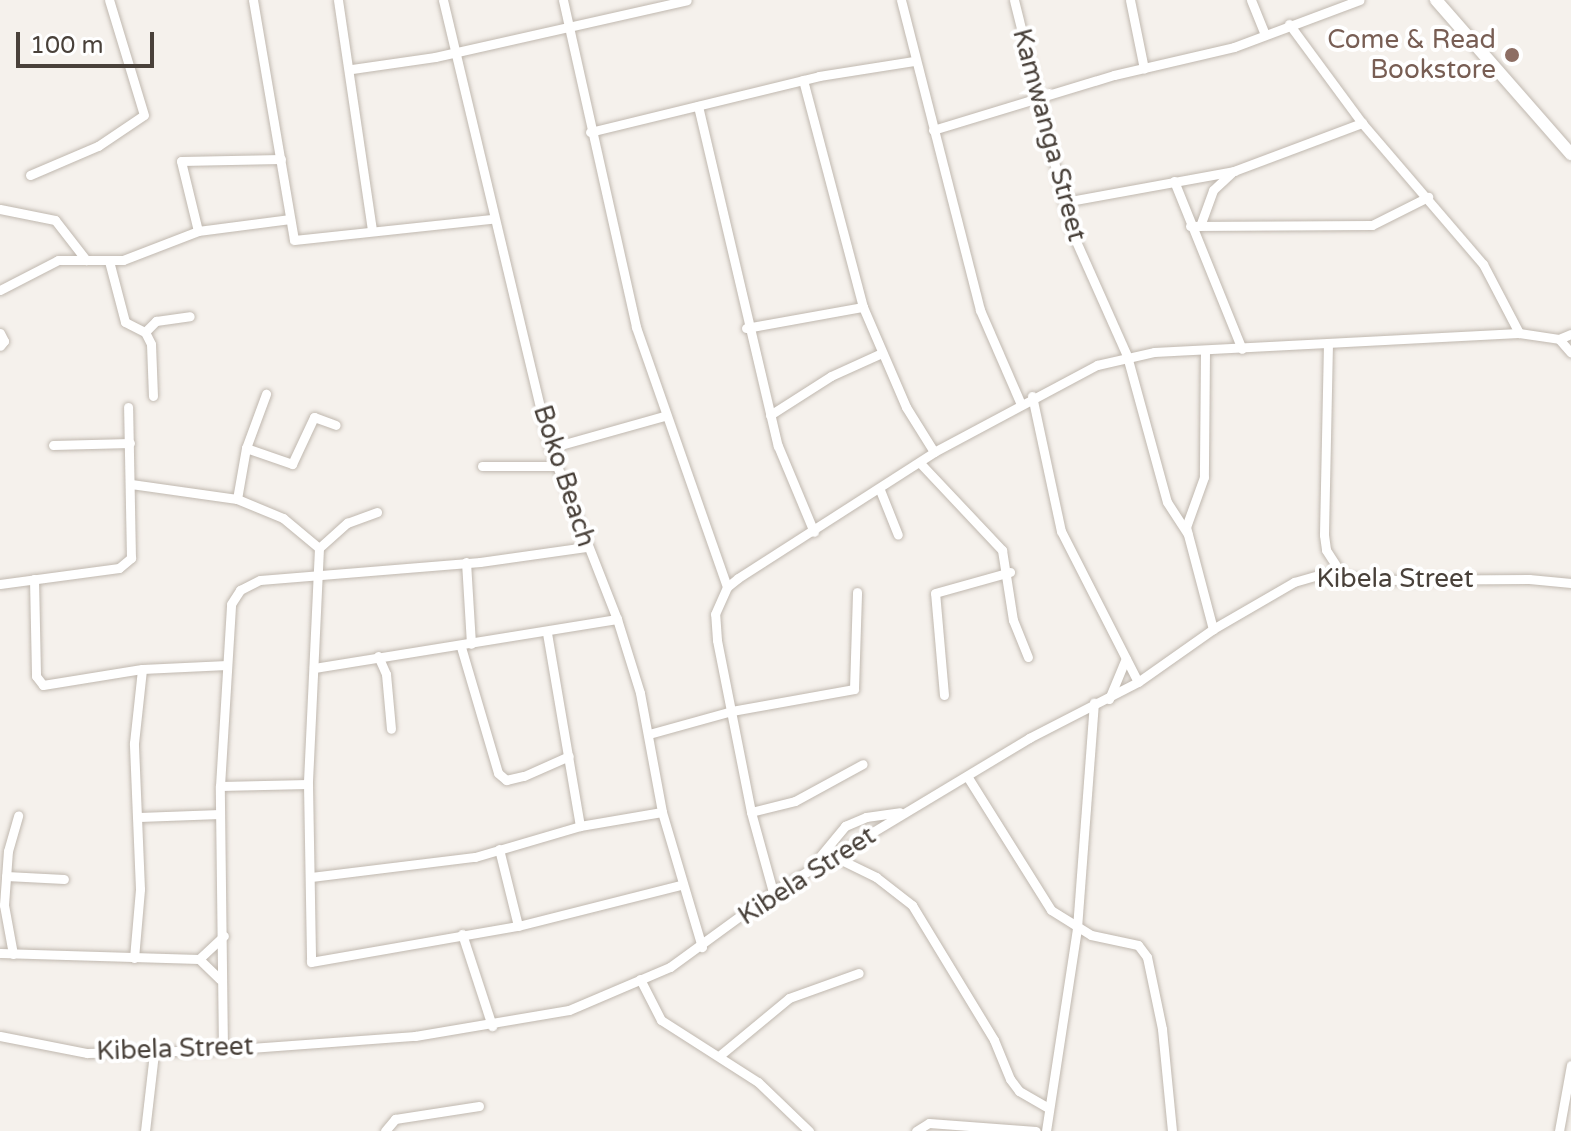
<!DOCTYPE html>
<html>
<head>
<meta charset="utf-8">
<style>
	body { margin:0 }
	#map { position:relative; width:1571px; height:1131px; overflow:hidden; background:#f5f1ec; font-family:"Varela Round",sans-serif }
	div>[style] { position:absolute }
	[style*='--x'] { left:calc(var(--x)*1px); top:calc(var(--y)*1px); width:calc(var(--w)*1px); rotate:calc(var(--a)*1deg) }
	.roads { filter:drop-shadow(0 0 2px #c0b8af) drop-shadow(0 0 2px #c0b8af) }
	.minor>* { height:9px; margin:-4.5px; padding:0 4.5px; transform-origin:4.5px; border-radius:4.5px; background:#fff }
	.tertiary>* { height:12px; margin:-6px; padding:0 6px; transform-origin:6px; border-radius:6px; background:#fff }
	.dots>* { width:22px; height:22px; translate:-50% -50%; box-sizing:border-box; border:4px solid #fff; border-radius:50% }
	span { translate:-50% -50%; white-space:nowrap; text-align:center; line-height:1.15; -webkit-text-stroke:8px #fff; paint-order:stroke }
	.education-label { font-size:26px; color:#785e54 }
	.right { translate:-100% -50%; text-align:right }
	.street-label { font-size:26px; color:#49413a }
	.scale { position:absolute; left:16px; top:32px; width:138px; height:36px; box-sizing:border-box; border:4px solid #49413a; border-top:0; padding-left:10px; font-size:24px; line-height:28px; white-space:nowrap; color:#49413a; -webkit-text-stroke:6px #fff; paint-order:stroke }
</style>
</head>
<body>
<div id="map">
	<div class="roads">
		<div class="minor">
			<i style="--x:253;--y:0;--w:243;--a:80.3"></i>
			<i style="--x:294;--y:240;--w:199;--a:-6.1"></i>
			<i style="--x:338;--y:0;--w:232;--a:81.6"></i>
			<i style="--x:443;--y:0;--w:461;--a:76.6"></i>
			<i style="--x:550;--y:448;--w:184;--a:68.6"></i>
			<i style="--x:617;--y:619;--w:77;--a:72.7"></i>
			<i style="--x:640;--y:693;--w:121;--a:79.5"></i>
			<i style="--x:662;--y:812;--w:141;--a:73.5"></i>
			<i style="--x:563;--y:0;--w:335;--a:77.4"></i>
			<i style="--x:636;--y:327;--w:275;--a:70.7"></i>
			<i style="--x:901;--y:0;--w:320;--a:75.7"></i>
			<i style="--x:980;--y:310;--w:100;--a:66.5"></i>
			<i style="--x:1014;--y:0;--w:237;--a:76.1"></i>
			<i style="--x:1071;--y:230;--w:138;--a:66"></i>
			<i style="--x:1127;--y:356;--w:151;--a:74.7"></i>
			<i style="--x:1167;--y:502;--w:38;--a:57"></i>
			<i style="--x:1130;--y:0;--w:70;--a:78.5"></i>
			<i style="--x:1251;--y:0;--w:37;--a:68"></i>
			<i style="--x:1289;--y:24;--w:123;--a:53.6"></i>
			<i style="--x:1362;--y:123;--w:186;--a:49.4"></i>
			<i style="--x:1483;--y:264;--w:78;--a:62.4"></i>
			<i style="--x:352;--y:69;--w:84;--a:-8.2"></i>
			<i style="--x:435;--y:57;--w:258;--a:-12.7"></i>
			<i style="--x:803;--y:80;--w:235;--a:75.2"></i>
			<i style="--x:863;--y:307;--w:109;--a:66.7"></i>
			<i style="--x:906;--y:407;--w:53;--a:58.1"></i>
			<i style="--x:698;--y:106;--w:349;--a:76.8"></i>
			<i style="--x:778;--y:446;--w:93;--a:67.3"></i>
			<i style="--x:933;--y:130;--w:189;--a:-16.9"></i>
			<i style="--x:1114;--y:75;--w:123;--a:-13.1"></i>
			<i style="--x:1234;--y:47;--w:134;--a:-20.5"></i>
			<i style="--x:590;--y:132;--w:236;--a:-13.7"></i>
			<i style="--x:819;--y:76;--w:96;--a:-9"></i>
			<i style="--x:30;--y:175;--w:74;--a:-23.1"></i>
			<i style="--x:98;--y:146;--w:55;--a:-34"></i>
			<i style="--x:144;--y:115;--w:120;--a:-106.9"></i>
			<i style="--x:1174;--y:181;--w:181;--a:68"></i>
			<i style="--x:1064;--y:202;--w:173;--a:-10.3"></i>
			<i style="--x:1234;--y:171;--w:137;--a:-20.6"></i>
			<i style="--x:0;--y:209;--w:56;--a:11.3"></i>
			<i style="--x:55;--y:220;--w:51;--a:52.2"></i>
			<i style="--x:1190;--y:226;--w:182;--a:-0.3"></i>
			<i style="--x:1372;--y:225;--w:63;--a:-26.6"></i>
			<i style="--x:1200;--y:226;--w:38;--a:-70"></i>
			<i style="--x:1213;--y:190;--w:25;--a:-43"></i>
			<i style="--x:198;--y:231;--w:72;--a:-103.7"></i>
			<i style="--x:181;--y:161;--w:100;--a:-1.1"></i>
			<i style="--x:109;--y:261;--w:63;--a:75.3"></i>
			<i style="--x:125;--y:322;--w:22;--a:27"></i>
			<i style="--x:145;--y:332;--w:13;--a:63"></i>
			<i style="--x:151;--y:344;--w:52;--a:87.8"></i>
			<i style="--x:0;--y:290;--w:65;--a:-27.3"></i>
			<i style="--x:58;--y:260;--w:65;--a:0"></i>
			<i style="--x:123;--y:260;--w:80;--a:-21.1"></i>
			<i style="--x:198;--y:231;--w:93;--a:-7.4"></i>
			<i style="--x:746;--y:328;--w:119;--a:-10.2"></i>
			<i style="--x:145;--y:332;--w:16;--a:-45"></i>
			<i style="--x:156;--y:321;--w:34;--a:-8"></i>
			<i style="--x:0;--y:333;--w:9;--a:63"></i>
			<i style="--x:4;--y:341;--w:6;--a:129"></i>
			<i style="--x:1559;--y:339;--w:18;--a:49"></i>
			<i style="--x:1328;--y:343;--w:192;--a:91.2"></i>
			<i style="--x:1324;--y:535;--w:15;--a:82"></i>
			<i style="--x:1326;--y:550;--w:30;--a:57"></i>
			<i style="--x:1205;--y:351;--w:126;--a:90.5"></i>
			<i style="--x:1204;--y:477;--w:53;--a:109.8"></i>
			<i style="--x:1186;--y:527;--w:106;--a:75.2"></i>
			<i style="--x:1032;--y:396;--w:138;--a:77.9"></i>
			<i style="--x:1061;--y:531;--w:169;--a:63"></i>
			<i style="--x:770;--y:415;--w:72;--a:-32.6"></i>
			<i style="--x:831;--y:376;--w:56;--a:-24.3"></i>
			<i style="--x:53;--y:445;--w:77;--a:-1.5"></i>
			<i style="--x:246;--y:448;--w:49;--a:19.2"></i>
			<i style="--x:292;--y:464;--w:52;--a:-64.9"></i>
			<i style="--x:314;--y:417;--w:23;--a:20"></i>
			<i style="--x:550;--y:448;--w:118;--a:-15.7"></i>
			<i style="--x:920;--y:463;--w:120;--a:46.7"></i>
			<i style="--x:1002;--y:550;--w:71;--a:81.1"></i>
			<i style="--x:1013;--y:620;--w:40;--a:68"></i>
			<i style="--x:482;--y:466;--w:75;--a:0"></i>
			<i style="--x:131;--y:484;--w:107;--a:8.1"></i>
			<i style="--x:237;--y:499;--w:50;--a:22.4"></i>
			<i style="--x:283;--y:518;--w:47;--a:39.8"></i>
			<i style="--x:319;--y:548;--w:236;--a:92.7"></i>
			<i style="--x:308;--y:784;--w:178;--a:89"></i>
			<i style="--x:311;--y:962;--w:210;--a:-9.9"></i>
			<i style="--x:518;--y:926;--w:167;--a:-14.2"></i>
			<i style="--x:880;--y:490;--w:48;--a:68.2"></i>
			<i style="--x:237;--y:499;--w:52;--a:-80"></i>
			<i style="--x:246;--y:448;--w:58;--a:-69.7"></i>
			<i style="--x:319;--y:548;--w:38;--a:-42"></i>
			<i style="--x:347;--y:523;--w:32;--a:-20"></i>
			<i style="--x:466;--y:562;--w:82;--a:86.5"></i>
			<i style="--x:34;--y:579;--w:97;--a:88.8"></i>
			<i style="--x:36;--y:676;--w:11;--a:52"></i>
			<i style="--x:43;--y:685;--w:100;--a:-9.2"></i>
			<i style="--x:142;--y:669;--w:85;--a:-2.7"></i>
			<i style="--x:0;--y:584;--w:120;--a:-7.7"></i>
			<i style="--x:119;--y:568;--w:16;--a:-40"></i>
			<i style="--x:131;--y:558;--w:151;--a:-91.1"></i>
			<i style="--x:547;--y:633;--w:196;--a:80.3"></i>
			<i style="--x:461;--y:647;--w:131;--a:73.6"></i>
			<i style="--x:498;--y:773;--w:11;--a:41"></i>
			<i style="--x:506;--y:780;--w:18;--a:-13"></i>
			<i style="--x:524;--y:776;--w:49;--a:-24"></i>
			<i style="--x:378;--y:656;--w:20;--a:66"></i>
			<i style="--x:386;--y:674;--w:55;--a:84.8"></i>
			<i style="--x:314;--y:668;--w:307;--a:-9.2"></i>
			<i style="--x:944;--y:695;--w:102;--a:-95"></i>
			<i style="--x:935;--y:593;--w:78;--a:-15.6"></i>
			<i style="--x:1109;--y:699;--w:44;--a:-67.5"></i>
			<i style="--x:649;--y:734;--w:86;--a:-15.5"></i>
			<i style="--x:732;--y:711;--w:124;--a:-10.2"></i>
			<i style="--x:854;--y:689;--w:97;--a:-88.2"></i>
			<i style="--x:967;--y:776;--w:158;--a:57.9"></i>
			<i style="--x:1051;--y:910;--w:47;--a:32"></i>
			<i style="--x:1091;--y:935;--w:48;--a:12"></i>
			<i style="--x:1138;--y:945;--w:15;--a:53"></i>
			<i style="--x:1147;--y:957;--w:74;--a:78.2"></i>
			<i style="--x:1162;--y:1029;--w:102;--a:84.4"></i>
			<i style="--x:220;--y:786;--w:88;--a:-1.3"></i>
			<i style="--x:751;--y:812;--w:45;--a:-14"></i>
			<i style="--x:795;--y:801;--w:77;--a:-28.6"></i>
			<i style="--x:139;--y:817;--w:81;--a:-2.1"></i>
			<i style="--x:499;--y:849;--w:79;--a:76.1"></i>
			<i style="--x:835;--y:857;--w:46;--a:26"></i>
			<i style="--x:876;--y:877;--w:46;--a:37.9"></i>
			<i style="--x:912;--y:905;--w:158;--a:58.7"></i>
			<i style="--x:994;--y:1040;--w:42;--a:67.7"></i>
			<i style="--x:1010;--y:1079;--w:15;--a:53"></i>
			<i style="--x:1019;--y:1091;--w:34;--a:30"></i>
			<i style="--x:807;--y:872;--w:60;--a:-50.4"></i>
			<i style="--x:845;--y:826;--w:23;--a:-23"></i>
			<i style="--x:866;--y:817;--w:34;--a:-8"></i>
			<i style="--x:6;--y:876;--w:58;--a:3"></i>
			<i style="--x:311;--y:877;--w:165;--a:-7"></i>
			<i style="--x:475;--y:857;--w:109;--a:-16.4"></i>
			<i style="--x:580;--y:826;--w:83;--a:-9.7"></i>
			<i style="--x:773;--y:892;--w:83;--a:-105.4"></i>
			<i style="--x:751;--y:812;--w:175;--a:-101.2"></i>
			<i style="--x:717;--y:640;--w:26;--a:-94"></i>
			<i style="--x:715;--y:614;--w:30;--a:-66"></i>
			<i style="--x:727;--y:587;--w:14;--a:-39"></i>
			<i style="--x:738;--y:578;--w:233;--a:-32.7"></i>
			<i style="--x:934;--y:452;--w:185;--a:-28.1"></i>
			<i style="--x:1097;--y:365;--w:58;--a:-12.8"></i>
			<i style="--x:1154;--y:352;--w:365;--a:-3"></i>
			<i style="--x:1519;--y:333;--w:40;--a:8.5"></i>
			<i style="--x:1559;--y:339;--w:13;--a:-23"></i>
			<i style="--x:462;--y:934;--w:97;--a:71.9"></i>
			<i style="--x:0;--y:953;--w:199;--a:1.7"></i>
			<i style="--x:199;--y:959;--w:34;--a:-43"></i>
			<i style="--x:13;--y:954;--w:50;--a:-100.4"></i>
			<i style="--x:4;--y:905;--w:54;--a:-85.8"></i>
			<i style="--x:8;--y:851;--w:37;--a:-74"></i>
			<i style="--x:134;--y:958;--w:69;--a:-85"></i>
			<i style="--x:140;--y:889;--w:146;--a:-92.4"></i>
			<i style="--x:134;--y:743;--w:74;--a:-83.8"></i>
			<i style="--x:199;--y:959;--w:29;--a:44"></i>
			<i style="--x:640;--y:979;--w:46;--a:62.9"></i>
			<i style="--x:661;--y:1020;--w:115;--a:32.6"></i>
			<i style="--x:758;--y:1082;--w:71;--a:43.9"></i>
			<i style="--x:0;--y:1036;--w:89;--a:11.1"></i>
			<i style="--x:87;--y:1053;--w:136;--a:-1.3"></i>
			<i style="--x:223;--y:1050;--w:193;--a:-4.2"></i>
			<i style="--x:415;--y:1036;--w:156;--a:-9.6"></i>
			<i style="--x:569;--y:1010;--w:110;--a:-23.1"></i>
			<i style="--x:670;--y:967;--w:127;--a:-36.1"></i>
			<i style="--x:773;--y:892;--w:299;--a:-31"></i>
			<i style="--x:1029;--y:738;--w:123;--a:-27.2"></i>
			<i style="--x:1138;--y:682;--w:92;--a:-35.2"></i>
			<i style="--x:1213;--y:629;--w:94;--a:-30.1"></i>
			<i style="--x:1294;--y:582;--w:29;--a:-16"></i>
			<i style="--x:1322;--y:574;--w:53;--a:6.5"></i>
			<i style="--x:1375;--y:580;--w:154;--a:-0.4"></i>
			<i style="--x:1529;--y:579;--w:42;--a:5.4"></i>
			<i style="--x:223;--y:1050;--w:264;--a:-90.7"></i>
			<i style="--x:220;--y:786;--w:182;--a:-86.5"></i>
			<i style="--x:231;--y:604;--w:17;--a:-57"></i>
			<i style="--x:240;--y:590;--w:22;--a:-27"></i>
			<i style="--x:260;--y:580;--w:221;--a:-4.7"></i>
			<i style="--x:480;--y:562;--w:107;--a:-8.1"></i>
			<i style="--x:719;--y:1056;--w:91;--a:-39.6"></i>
			<i style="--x:789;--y:998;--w:74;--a:-19.7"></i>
			<i style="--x:145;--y:1131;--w:79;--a:-83.4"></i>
			<i style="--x:385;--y:1131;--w:16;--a:-50"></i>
			<i style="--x:395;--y:1119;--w:85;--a:-8.8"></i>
			<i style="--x:916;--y:1131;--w:15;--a:-32"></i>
			<i style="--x:929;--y:1123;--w:107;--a:4.3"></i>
			<i style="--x:1046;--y:1131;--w:205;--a:-81.3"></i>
			<i style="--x:1077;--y:928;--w:226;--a:-85.7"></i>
			<i style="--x:1559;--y:1131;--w:67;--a:-79.7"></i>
		</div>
		<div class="tertiary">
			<i style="--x:1436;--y:0;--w:205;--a:48.8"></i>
		</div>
	</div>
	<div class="dots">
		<i style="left:1512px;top:55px;background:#8d6e63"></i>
	</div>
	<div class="education-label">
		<span class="right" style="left:1496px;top:55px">Come &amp; Read<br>Bookstore</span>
	</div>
	<div class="street-label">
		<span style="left:1049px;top:135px;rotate:75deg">Kamwanga Street</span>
		<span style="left:564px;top:476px;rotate:72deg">Boko Beach</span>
		<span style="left:1395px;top:579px">Kibela Street</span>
		<span style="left:807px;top:876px;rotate:-33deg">Kibela Street</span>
		<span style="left:175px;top:1049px;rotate:-2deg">Kibela Street</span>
	</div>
	<div class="scale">100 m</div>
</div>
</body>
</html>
